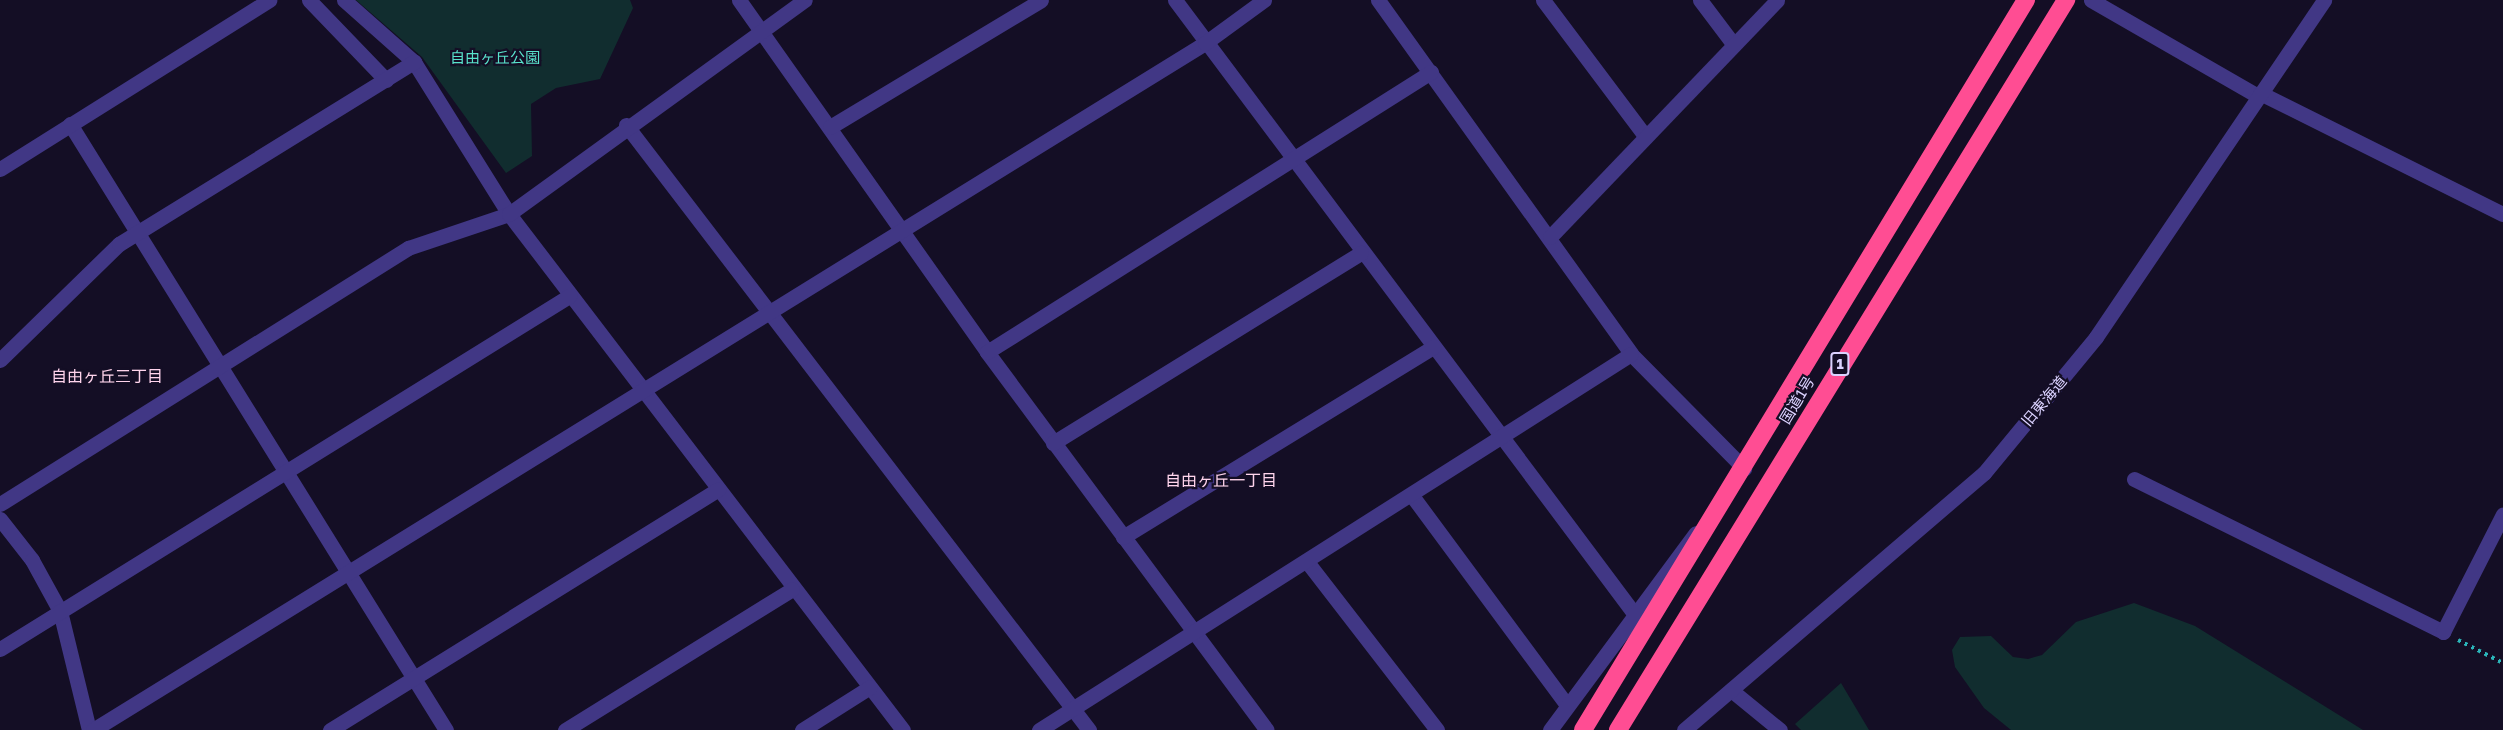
<!DOCTYPE html>
<html>
<head>
<meta charset="utf-8">
<style>
	body { margin:0 }
	#map { position:relative; width:2503px; height:730px; overflow:hidden; background:#140e25; font-family:"Golos Text","Noto Sans JP",sans-serif }
	div>[style] { position:absolute }
	[style*='--x'] { left:calc(var(--x)*1px); top:calc(var(--y)*1px); width:calc(var(--w)*1px); rotate:calc(var(--a)*1deg) }
	.green>* { inset:0; background:#112d2f }
	.path>* { height:4px; margin-top:-2px; transform-origin:0; background:repeating-linear-gradient(90deg,#2bb6ba 0 3px,transparent 0 7.5px) }
	.street>* { height:15px; margin:-7.5px; padding:0 7.5px; transform-origin:7.5px; border-radius:7.5px; background:#413785 }
	.highway>* { height:18px; margin:-9px; padding:0 9px; transform-origin:9px; border-radius:9px; background:#ff4d93 }
	span { translate:-50% -50%; white-space:nowrap; text-align:center; line-height:1.15; -webkit-text-stroke:4.5px #140e25; paint-order:stroke }
	.shield-label span { padding:2px 4px; background:#140e25; border:2px solid; border-radius:4px; -webkit-text-stroke-width:0 }
	.shield-label { font-size:14px; color:#dbd2ff; font-weight:700 }
	.park-label { font-size:15px; color:#59e3cc }
	.street-label { font-size:15px; color:#dbd2ff }
	.neighbourhood-label { font-size:16px; color:#ffd4ec }
</style>
</head>
<body>
<div id="map">
	<div class="green">
		<i style="clip-path:polygon(356px 0,630px 0,633px 8px,600px 79px,556px 88px,531px 104px,532px 156px,506px 173px,422px 57px)"></i>
		<i style="clip-path:polygon(2134px 603px,2195px 626px,2363px 730px,2011px 730px,1984px 708px,1955px 667px,1952px 650px,1960px 637px,1991px 636px,2013px 657px,2028px 659px,2042px 655px,2076px 622px)"></i>
		<i style="clip-path:polygon(1841px 683px,1869px 730px,1801px 730px,1795px 724px)"></i>
	</div>
	<div class="path">
		<i style="--x:2458;--y:640;--w:51;--a:27.1"></i>
	</div>
	<div class="street">
		<i style="--x:309;--y:0;--w:111;--a:46.1"></i>
		<i style="--x:344;--y:0;--w:94;--a:41.5"></i>
		<i style="--x:414;--y:62;--w:179;--a:58"></i>
		<i style="--x:509;--y:214;--w:649;--a:52.64"></i>
		<i style="--x:739;--y:0;--w:431;--a:54.8"></i>
		<i style="--x:987;--y:352;--w:470;--a:53.5"></i>
		<i style="--x:1175;--y:0;--w:764;--a:53.19"></i>
		<i style="--x:1378;--y:0;--w:435;--a:54.4"></i>
		<i style="--x:1631;--y:354;--w:161;--a:45.3"></i>
		<i style="--x:1543;--y:0;--w:171;--a:53.1"></i>
		<i style="--x:1700;--y:0;--w:56;--a:52.9"></i>
		<i style="--x:2091;--y:0;--w:193;--a:29.9"></i>
		<i style="--x:2260;--y:93;--w:271;--a:26.5"></i>
		<i style="--x:70;--y:124;--w:713;--a:58.18"></i>
		<i style="--x:626;--y:125;--w:762;--a:52.57"></i>
		<i style="--x:830;--y:127;--w:246;--a:-31"></i>
		<i style="--x:0;--y:169;--w:318;--a:-32.1"></i>
		<i style="--x:1550;--y:237;--w:328;--a:-46.2"></i>
		<i style="--x:987;--y:352;--w:525;--a:-32.24"></i>
		<i style="--x:0;--y:360;--w:166;--a:-44.3"></i>
		<i style="--x:119;--y:244;--w:347;--a:-31.7"></i>
		<i style="--x:1053;--y:443;--w:362;--a:-31.7"></i>
		<i style="--x:2134;--y:479;--w:345;--a:26.3"></i>
		<i style="--x:2443;--y:632;--w:132;--a:-63"></i>
		<i style="--x:1413;--y:497;--w:257;--a:53.5"></i>
		<i style="--x:0;--y:504;--w:482;--a:-32.1"></i>
		<i style="--x:408;--y:248;--w:107;--a:-18.6"></i>
		<i style="--x:509;--y:214;--w:365;--a:-35.9"></i>
		<i style="--x:0;--y:519;--w:52;--a:52"></i>
		<i style="--x:32;--y:560;--w:58;--a:61.2"></i>
		<i style="--x:60;--y:611;--w:122;--a:76.3"></i>
		<i style="--x:1123;--y:537;--w:364;--a:-31.5"></i>
		<i style="--x:1308;--y:563;--w:211;--a:52.3"></i>
		<i style="--x:0;--y:649;--w:670;--a:-31.81"></i>
		<i style="--x:1731;--y:690;--w:63;--a:39.2"></i>
		<i style="--x:93;--y:730;--w:1307;--a:-31.71"></i>
		<i style="--x:1205;--y:43;--w:73;--a:-36.1"></i>
		<i style="--x:330;--y:730;--w:457;--a:-31.8"></i>
		<i style="--x:565;--y:730;--w:267;--a:-31.8"></i>
		<i style="--x:802;--y:730;--w:80;--a:-32.3"></i>
		<i style="--x:1039;--y:730;--w:701;--a:-32.42"></i>
		<i style="--x:1550;--y:730;--w:245;--a:-53.5"></i>
		<i style="--x:1684;--y:730;--w:395;--a:-40.6"></i>
		<i style="--x:1984;--y:473;--w:176;--a:-50.5"></i>
		<i style="--x:2096;--y:337;--w:407;--a:-55.9"></i>
	</div>
	<div class="highway">
		<i style="--x:1583;--y:730;--w:854;--a:-58.75"></i>
		<i style="--x:1618;--y:730;--w:857;--a:-58.46"></i>
	</div>
	<div class="shield-label">
		<span style="left:1840px;top:364px">1</span>
	</div>
	<div class="park-label">
		<span style="left:495px;top:58px">自由ヶ丘公園</span>
	</div>
	<div class="street-label">
		<span style="left:1797px;top:400px;rotate:-59deg">国道1号</span>
		<span style="left:2044px;top:401px;rotate:-50deg">旧東海道</span>
	</div>
	<div class="neighbourhood-label">
		<span style="left:107px;top:376px">自由ヶ丘三丁目</span>
		<span style="left:1221px;top:480px">自由ヶ丘一丁目</span>
	</div>
</div>
</body>
</html>
